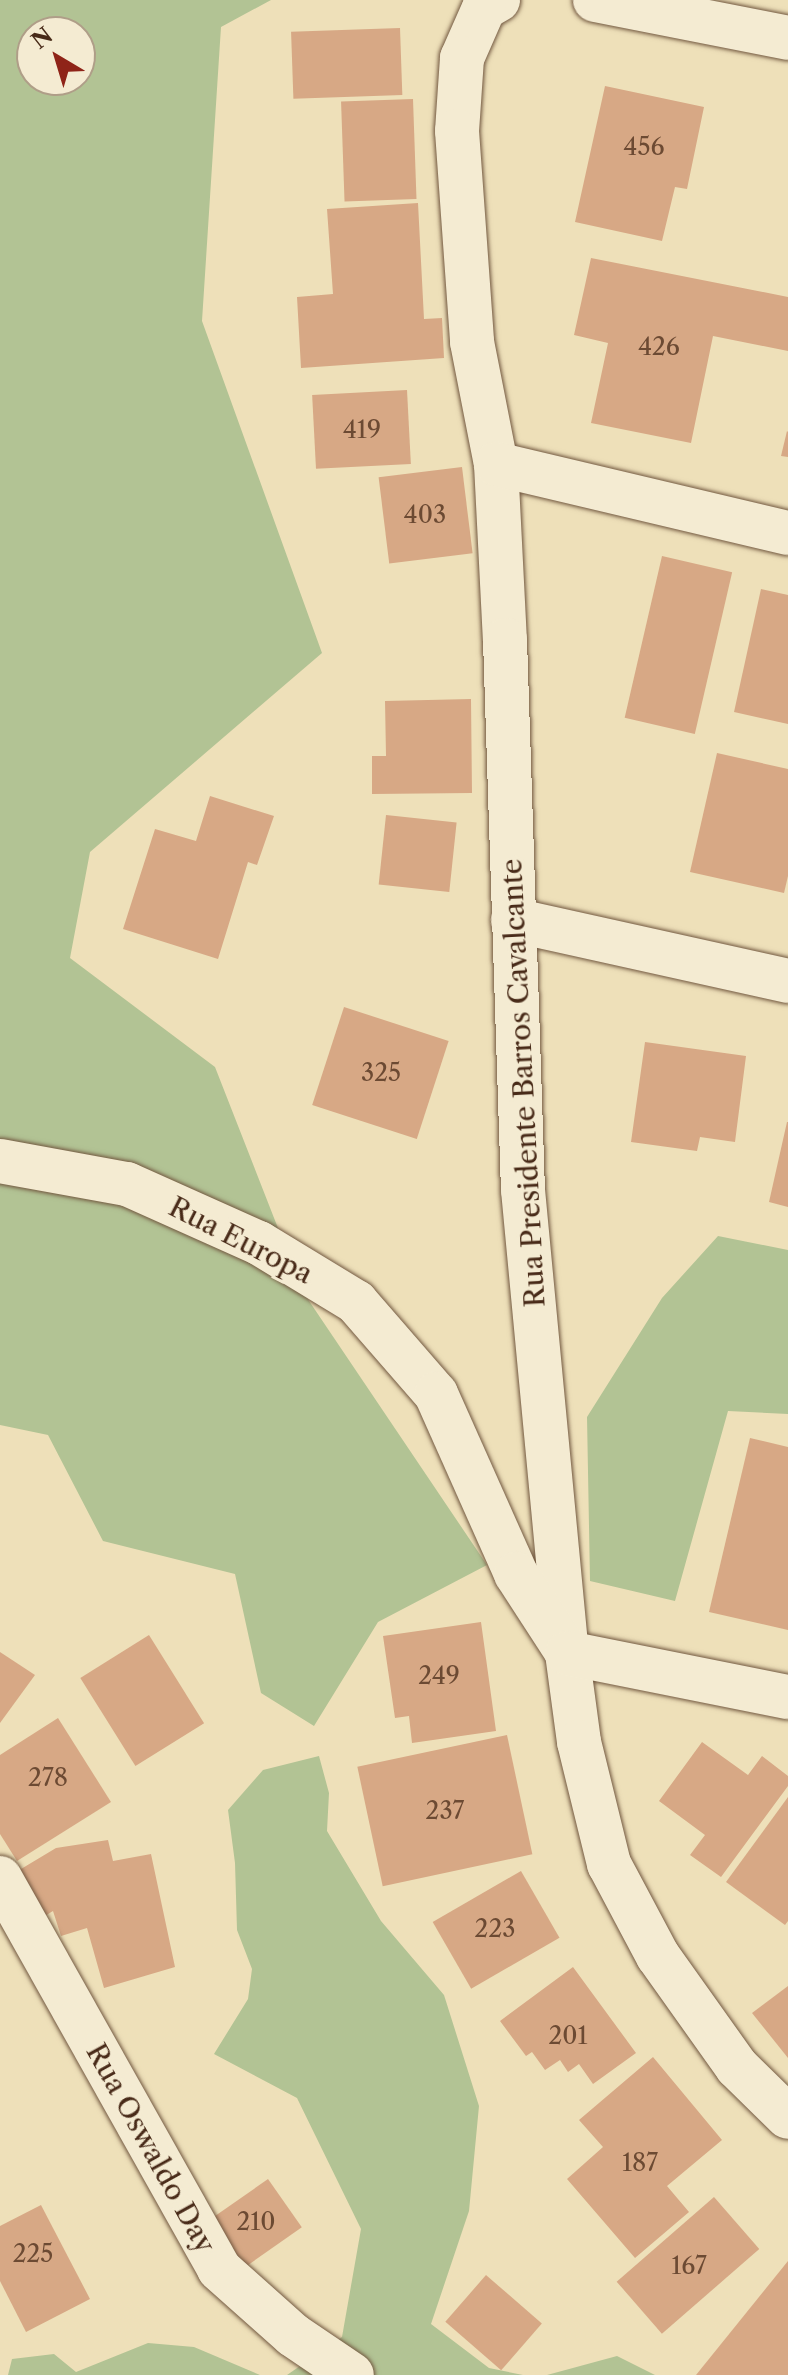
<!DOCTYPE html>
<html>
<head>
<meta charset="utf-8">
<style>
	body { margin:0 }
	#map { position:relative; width:788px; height:2375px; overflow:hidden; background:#eee0b9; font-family:"Libre Caslon Text",serif }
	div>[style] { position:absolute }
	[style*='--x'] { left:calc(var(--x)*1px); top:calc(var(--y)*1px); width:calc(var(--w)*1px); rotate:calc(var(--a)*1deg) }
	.green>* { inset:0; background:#b2c394 }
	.building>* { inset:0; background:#d7a885; transform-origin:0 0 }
	.roads { filter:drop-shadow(0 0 2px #725840) drop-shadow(0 0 2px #725840) }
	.minor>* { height:44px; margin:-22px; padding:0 22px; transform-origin:22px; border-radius:22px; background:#f4ebd2 }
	span { translate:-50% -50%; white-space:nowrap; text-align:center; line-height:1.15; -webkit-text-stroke:6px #f4ebd2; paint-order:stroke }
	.number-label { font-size:24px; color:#6c4a33 }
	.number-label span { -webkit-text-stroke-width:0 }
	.street-label { font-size:28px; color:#482a18 }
	.north { position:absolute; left:16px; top:16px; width:80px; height:80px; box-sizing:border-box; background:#f4ebd2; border:2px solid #af9e88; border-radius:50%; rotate:322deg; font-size:22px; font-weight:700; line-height:32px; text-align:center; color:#482a18 }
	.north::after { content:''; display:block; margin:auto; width:28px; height:36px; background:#8f2418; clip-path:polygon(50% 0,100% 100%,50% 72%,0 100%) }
</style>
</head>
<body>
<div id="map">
	<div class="green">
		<i style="clip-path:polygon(evenodd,0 0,271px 0,221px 27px,202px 321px,322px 653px,90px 852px,70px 958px,215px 1067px,303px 1292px,487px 1565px,378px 1622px,314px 1726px,261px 1693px,235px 1574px,103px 1541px,48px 1435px,0 1425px,0 0,32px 32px,80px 32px,80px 80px,32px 80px,32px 32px)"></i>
		<i style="clip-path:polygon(718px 1236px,788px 1250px,788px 1414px,728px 1411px,675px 1601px,590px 1581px,587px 1417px,662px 1298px)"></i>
		<i style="clip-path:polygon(319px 1756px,329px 1793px,327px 1831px,381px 1921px,444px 1995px,479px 2106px,469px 2211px,431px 2324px,489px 2368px,523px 2375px,287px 2375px,342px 2337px,361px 2229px,297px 2098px,214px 2054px,248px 1999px,252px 1969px,237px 1930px,235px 1863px,228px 1810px,263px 1770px)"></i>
		<i style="clip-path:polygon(148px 2343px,194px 2347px,260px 2375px,8px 2375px,12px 2359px,54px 2354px,76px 2372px)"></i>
		<i style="clip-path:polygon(617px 2356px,655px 2375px,547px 2375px)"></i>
	</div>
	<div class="building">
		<i style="left:400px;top:28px;width:67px;height:109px;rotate:88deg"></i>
		<i style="clip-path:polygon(605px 86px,704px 107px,687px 189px,675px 187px,662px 241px,575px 222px)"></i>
		<i style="left:413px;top:99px;width:100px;height:72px;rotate:88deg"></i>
		<i style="clip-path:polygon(418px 203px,424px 319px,442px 318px,444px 358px,301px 368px,297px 297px,333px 294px,327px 209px)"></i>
		<i style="clip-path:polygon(591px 258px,788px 297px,788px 351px,713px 336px,691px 443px,591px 423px,608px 343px,574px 335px)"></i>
		<i style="left:407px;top:390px;width:74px;height:95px;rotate:87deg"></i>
		<i style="clip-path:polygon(787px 431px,788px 432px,788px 457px,781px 456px)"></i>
		<i style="left:462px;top:467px;width:87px;height:84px;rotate:83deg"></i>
		<i style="left:662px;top:556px;width:72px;height:166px;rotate:13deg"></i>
		<i style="clip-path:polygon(761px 589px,788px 595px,788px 724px,734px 712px)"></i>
		<i style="clip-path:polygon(471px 699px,472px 793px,372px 794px,372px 756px,386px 756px,385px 701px)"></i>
		<i style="clip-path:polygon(717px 753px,788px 769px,788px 876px,784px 893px,690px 872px)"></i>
		<i style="clip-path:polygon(210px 796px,274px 816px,257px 865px,248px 862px,218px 959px,123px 929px,155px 829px,196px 841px)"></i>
		<i style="left:386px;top:815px;width:71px;height:70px;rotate:6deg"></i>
		<i style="left:344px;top:1007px;width:110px;height:103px;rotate:18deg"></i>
		<i style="clip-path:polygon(645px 1042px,746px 1056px,735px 1142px,700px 1137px,697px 1151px,631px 1142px)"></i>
		<i style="clip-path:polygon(787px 1122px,788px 1122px,788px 1207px,769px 1202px)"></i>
		<i style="clip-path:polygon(750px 1438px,788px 1447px,788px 1630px,709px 1612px)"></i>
		<i style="clip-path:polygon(481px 1622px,496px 1731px,412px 1743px,409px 1716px,395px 1718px,383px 1636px)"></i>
		<i style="left:149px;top:1635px;width:104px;height:81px;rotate:58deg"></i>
		<i style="clip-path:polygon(0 1652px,35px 1675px,0 1723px)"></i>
		<i style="clip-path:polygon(58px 1718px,111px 1802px,17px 1861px,0 1834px,0 1755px)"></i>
		<i style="left:507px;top:1735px;width:122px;height:153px;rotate:78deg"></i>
		<i style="clip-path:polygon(702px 1742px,748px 1775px,762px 1756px,788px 1776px,788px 1786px,721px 1877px,690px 1855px,705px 1835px,659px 1801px)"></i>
		<i style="clip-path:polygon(788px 1797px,788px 1921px,785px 1925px,726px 1882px)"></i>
		<i style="clip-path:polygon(108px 1840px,113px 1861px,151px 1854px,175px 1967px,104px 1988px,87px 1928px,61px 1936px,53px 1911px,43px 1917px,16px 1872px,56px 1848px)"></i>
		<i style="left:521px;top:1871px;width:77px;height:102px;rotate:60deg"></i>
		<i style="clip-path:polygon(573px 1967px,636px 2053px,593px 2084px,579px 2064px,568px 2072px,560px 2060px,545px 2070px,532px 2052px,526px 2056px,500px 2021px)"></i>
		<i style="clip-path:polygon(788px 1986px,788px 2058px,752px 2013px)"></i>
		<i style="clip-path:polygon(653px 2057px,722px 2140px,667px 2186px,689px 2212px,635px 2258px,567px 2179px,603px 2147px,579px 2120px)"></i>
		<i style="left:268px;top:2179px;width:59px;height:69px;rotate:55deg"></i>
		<i style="left:714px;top:2197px;width:69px;height:129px;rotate:49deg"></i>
		<i style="clip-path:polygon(41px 2205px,90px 2299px,26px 2332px,0 2281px,0 2226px)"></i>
		<i style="clip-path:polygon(788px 2261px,788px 2375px,696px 2375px)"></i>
		<i style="left:486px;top:2275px;width:74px;height:62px;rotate:41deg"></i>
	</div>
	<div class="roads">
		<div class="minor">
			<i style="--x:498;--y:0;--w:16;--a:150"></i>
			<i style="--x:484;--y:8;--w:55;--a:113.7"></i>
			<i style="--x:462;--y:58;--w:73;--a:93.9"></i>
			<i style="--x:457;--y:131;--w:212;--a:85.9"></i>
			<i style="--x:472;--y:342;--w:124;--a:78.9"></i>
			<i style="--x:496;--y:464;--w:176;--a:87.1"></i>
			<i style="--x:505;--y:640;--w:550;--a:88.13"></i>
			<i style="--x:523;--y:1190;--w:465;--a:84.6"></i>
			<i style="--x:567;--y:1653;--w:90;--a:82.3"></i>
			<i style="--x:579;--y:1742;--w:126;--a:76.2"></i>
			<i style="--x:609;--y:1864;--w:104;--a:62"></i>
			<i style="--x:658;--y:1956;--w:136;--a:54.6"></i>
			<i style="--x:737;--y:2067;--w:71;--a:44.4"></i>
			<i style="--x:595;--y:0;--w:197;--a:11.1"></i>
			<i style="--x:496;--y:464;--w:300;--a:13.3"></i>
			<i style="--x:513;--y:920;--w:282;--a:12.5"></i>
			<i style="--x:0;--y:1161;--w:129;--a:10.3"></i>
			<i style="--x:127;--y:1184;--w:145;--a:24.1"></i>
			<i style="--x:259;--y:1243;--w:114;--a:31.3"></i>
			<i style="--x:356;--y:1302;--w:122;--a:49"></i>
			<i style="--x:436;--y:1394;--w:197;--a:66"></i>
			<i style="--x:516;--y:1574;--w:88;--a:57"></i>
			<i style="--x:567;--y:1653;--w:225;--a:11.3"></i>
			<i style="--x:0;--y:1878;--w:448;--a:60.7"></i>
			<i style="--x:219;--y:2269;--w:99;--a:41.7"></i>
			<i style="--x:293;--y:2335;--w:71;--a:34.1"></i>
		</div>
	</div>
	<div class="number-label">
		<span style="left:644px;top:147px">456</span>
		<span style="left:659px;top:347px">426</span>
		<span style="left:362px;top:430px">419</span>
		<span style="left:425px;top:515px">403</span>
		<span style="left:381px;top:1073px">325</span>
		<span style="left:439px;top:1676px">249</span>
		<span style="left:48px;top:1778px">278</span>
		<span style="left:445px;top:1811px">237</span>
		<span style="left:495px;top:1929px">223</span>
		<span style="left:568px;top:2036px">201</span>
		<span style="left:640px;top:2163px">187</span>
		<span style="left:256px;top:2222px">210</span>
		<span style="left:33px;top:2254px">225</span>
		<span style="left:689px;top:2266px">167</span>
	</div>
	<div class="street-label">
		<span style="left:523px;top:1083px;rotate:-93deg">Rua Presidente Barros Cavalcante</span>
		<span style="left:241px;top:1240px;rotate:27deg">Rua Europa</span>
		<span style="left:151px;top:2148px;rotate:61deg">Rua Oswaldo Day</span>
	</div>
	<div class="north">N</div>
</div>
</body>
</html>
